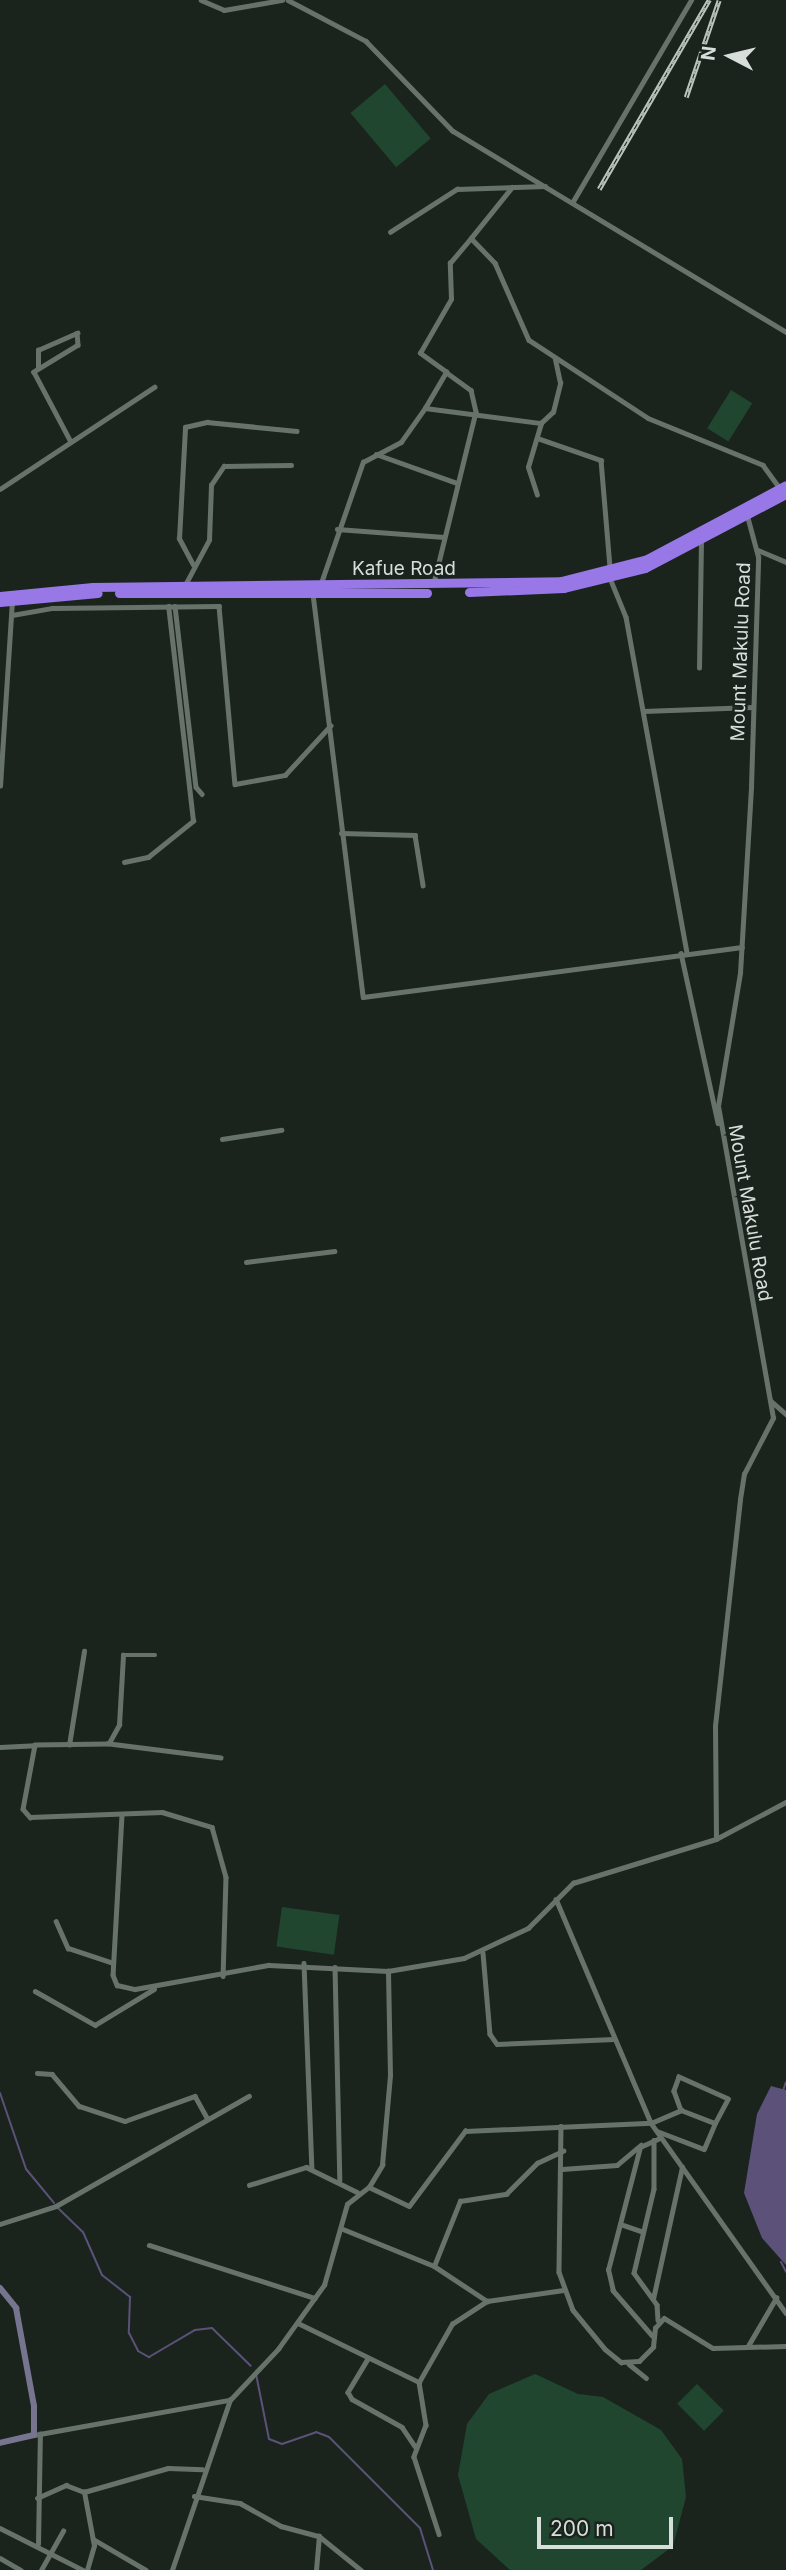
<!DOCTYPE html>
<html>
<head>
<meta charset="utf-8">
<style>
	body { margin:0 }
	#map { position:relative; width:786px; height:2570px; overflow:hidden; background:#1a241d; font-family:Inter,sans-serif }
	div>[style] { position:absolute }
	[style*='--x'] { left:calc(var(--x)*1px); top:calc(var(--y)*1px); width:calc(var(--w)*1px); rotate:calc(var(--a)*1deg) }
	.green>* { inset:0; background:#21462f; transform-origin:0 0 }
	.water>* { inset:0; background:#5b5179 }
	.stream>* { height:2px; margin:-1px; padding:0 1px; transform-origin:1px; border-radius:1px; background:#5b5179 }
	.street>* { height:4.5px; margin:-2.25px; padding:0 2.25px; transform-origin:2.25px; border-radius:2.25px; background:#67736a }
	.secondary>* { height:6px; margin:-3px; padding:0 3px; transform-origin:3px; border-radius:3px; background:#76748f }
	.highway>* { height:9px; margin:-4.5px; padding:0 4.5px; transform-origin:4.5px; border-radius:4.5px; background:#9877e6 }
	.rail>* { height:4.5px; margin-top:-2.25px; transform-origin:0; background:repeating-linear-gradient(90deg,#1a241d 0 5px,#bcc3bd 0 10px); box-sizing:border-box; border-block:2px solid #bcc3bd }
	span { translate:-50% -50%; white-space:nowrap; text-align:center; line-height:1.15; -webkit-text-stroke:5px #1a241d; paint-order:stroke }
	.street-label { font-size:19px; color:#d8ded9 }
	.north { position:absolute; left:695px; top:21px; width:70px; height:70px; -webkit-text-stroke:5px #1a241d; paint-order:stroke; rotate:277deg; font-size:19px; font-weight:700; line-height:28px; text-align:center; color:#d8ded9 }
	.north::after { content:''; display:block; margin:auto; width:24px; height:32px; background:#d8ded9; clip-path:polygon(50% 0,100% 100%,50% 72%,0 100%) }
	.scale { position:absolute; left:537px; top:2517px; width:136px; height:32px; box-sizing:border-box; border:4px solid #d8ded9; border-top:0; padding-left:9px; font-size:21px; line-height:24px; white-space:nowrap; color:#d8ded9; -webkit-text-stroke:5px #1a241d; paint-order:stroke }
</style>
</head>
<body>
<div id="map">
	<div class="green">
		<i style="left:385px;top:84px;width:71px;height:45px;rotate:50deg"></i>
		<i style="left:731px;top:390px;width:25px;height:45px;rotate:32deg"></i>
		<i style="left:282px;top:1907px;width:58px;height:40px;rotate:8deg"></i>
		<i style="clip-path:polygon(535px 2374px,578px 2394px,603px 2397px,661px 2430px,682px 2459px,686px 2497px,673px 2546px,641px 2570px,510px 2570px,476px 2539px,458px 2475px,467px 2424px,489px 2394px)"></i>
		<i style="left:697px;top:2384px;width:38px;height:28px;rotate:45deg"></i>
	</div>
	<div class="water">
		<i style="clip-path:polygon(771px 2086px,786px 2090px,786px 2265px,762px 2238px,744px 2193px,757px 2114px)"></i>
	</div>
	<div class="stream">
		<i style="--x:783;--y:2091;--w:9;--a:-72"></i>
		<i style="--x:0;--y:2093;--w:80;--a:71.1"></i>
		<i style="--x:26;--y:2169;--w:44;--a:50.5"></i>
		<i style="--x:59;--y:2209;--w:33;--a:44"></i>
		<i style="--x:83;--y:2232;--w:47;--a:66.2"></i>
		<i style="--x:102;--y:2275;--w:36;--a:38"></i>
		<i style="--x:130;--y:2297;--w:36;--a:92"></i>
		<i style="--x:129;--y:2333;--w:20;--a:63"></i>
		<i style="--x:138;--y:2351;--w:13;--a:29"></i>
		<i style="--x:149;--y:2357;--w:53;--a:-30.4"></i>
		<i style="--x:195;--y:2330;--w:17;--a:-7"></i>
		<i style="--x:212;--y:2328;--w:54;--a:44.3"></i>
		<i style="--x:781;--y:2262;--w:11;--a:63"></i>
		<i style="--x:256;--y:2374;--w:66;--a:78.7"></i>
		<i style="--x:269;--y:2439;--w:14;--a:21"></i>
		<i style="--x:282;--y:2444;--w:36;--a:-19"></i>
		<i style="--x:316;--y:2432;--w:14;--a:21"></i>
		<i style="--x:329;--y:2437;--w:129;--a:45"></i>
		<i style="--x:420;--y:2528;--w:44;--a:72.8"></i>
	</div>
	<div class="street">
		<i style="--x:201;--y:0;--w:25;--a:23"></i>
		<i style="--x:224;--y:10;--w:59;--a:-9.8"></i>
		<i style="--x:288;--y:0;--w:88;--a:27.7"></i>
		<i style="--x:366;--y:41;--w:125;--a:46"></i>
		<i style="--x:453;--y:131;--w:389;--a:31.1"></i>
		<i style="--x:572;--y:203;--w:235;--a:-59.6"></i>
		<i style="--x:390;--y:232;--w:80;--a:-32.7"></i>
		<i style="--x:457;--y:189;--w:88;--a:-2"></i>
		<i style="--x:471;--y:238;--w:65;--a:-51.2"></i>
		<i style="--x:38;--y:368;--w:18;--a:-90"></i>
		<i style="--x:38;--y:350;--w:43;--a:-23.6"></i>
		<i style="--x:77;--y:333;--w:12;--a:85"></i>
		<i style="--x:78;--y:345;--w:52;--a:148.5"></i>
		<i style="--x:34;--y:372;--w:77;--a:62.1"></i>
		<i style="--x:446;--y:372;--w:32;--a:-144"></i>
		<i style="--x:420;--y:353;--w:62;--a:-60.1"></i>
		<i style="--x:451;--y:299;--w:36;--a:-92"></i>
		<i style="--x:450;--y:263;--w:33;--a:-50"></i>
		<i style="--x:471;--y:238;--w:35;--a:46"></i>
		<i style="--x:495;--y:263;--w:84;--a:66.2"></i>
		<i style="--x:529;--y:340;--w:142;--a:33.2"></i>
		<i style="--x:648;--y:418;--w:124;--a:22.2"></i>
		<i style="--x:763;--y:465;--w:29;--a:54"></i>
		<i style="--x:425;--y:408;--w:42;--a:-59.7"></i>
		<i style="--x:446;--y:372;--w:31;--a:36"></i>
		<i style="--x:471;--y:390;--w:23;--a:77"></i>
		<i style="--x:476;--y:412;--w:176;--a:103.8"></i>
		<i style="--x:537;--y:438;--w:68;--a:19"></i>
		<i style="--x:601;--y:460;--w:107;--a:85.2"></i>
		<i style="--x:376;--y:454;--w:86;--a:19.7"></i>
		<i style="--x:0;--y:489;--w:185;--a:-33.5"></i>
		<i style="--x:537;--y:495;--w:29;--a:-108"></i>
		<i style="--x:528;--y:467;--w:46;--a:-73.5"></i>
		<i style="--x:337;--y:529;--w:107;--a:4.3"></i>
		<i style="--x:758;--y:550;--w:30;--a:23"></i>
		<i style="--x:193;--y:565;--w:30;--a:-118"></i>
		<i style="--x:179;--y:539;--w:112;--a:-86.9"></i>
		<i style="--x:185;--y:427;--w:23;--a:-13"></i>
		<i style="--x:207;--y:422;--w:90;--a:5.7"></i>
		<i style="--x:610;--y:578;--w:42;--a:67.7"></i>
		<i style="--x:626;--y:617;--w:341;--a:79.7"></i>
		<i style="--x:321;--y:583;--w:128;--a:-70.9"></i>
		<i style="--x:363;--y:462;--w:43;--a:-27.8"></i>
		<i style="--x:401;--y:442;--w:42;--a:-54.8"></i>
		<i style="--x:425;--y:408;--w:117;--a:7.4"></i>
		<i style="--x:541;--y:423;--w:16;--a:-43"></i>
		<i style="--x:553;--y:412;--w:30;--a:-76"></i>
		<i style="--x:560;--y:383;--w:25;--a:-102"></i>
		<i style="--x:185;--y:585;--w:51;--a:-61.9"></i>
		<i style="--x:209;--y:540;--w:55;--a:-87.9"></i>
		<i style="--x:211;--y:485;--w:23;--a:-56"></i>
		<i style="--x:224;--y:466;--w:67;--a:-0.9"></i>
		<i style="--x:313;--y:594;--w:406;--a:82.9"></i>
		<i style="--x:363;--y:997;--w:382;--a:-7.5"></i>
		<i style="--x:175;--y:606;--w:182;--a:83.4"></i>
		<i style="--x:196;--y:787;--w:9;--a:49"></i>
		<i style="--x:12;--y:615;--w:41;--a:-9.9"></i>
		<i style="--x:52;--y:608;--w:167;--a:-0.7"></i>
		<i style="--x:219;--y:606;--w:179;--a:84.9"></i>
		<i style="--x:235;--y:784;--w:51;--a:-10.2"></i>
		<i style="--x:285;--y:775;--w:67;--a:-47.4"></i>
		<i style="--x:699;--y:668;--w:126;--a:-89.1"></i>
		<i style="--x:643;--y:711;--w:110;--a:-2.1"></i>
		<i style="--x:0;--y:786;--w:184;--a:-86.3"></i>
		<i style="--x:341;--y:833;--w:74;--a:1.5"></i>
		<i style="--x:415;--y:835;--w:51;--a:80.9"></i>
		<i style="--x:124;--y:862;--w:25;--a:-12"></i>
		<i style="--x:148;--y:857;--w:58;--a:-38.7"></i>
		<i style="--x:193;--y:821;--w:216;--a:-96.6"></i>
		<i style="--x:681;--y:953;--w:174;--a:77.7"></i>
		<i style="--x:222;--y:1139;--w:60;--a:-8.7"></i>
		<i style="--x:246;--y:1262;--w:89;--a:-7.1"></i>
		<i style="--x:771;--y:1401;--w:20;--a:41"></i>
		<i style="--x:109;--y:1743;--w:21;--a:-61"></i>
		<i style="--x:119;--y:1725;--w:70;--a:-86.7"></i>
		<i style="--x:123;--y:1655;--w:32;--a:0"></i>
		<i style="--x:69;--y:1745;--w:95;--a:-80.9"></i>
		<i style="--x:0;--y:1747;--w:35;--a:-3"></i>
		<i style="--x:221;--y:1758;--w:114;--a:-172.9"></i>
		<i style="--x:108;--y:1744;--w:73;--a:179.2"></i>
		<i style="--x:35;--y:1745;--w:65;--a:100.6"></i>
		<i style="--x:23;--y:1809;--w:11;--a:49"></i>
		<i style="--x:30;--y:1817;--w:132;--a:-2.2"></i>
		<i style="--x:162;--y:1812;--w:52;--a:16.7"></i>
		<i style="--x:212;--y:1827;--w:52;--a:74.4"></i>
		<i style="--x:226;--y:1877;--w:99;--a:91.7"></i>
		<i style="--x:122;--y:1815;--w:160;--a:93.2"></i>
		<i style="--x:113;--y:1975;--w:11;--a:68"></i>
		<i style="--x:117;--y:1985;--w:18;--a:13"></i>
		<i style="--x:135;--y:1989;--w:136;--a:-10.2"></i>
		<i style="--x:269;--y:1965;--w:119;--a:2.9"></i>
		<i style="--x:388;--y:1971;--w:77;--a:-9.7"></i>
		<i style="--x:464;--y:1958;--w:71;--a:-25.1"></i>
		<i style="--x:528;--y:1928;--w:64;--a:-45"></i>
		<i style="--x:573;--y:1883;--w:150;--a:-17.1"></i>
		<i style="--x:716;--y:1839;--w:113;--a:-90.5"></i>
		<i style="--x:715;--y:1726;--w:228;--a:-83.7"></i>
		<i style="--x:740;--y:1499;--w:25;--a:-81"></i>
		<i style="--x:744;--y:1474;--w:63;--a:-62.6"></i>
		<i style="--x:773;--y:1418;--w:317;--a:-100"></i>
		<i style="--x:718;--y:1106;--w:135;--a:-80.6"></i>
		<i style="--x:740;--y:973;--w:187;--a:-86.6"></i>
		<i style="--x:751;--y:786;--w:229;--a:-88.2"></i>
		<i style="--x:758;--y:557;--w:42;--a:-105"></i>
		<i style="--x:716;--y:1839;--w:79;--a:-27.9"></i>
		<i style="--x:556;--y:1899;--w:243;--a:67"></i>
		<i style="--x:651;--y:2123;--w:233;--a:54.6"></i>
		<i style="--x:56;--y:1921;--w:30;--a:66"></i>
		<i style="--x:68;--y:1948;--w:47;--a:18.4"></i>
		<i style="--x:483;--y:1953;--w:81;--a:85.1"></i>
		<i style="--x:490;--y:2034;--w:12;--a:55"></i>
		<i style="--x:497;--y:2044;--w:117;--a:-2.4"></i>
		<i style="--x:304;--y:1963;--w:205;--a:87.8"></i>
		<i style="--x:335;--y:1967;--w:213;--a:88.7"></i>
		<i style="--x:35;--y:1991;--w:69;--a:29.5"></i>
		<i style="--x:95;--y:2025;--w:69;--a:-31.4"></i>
		<i style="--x:37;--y:2073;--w:15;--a:4"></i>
		<i style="--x:52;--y:2074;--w:42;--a:49.8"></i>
		<i style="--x:79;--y:2106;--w:48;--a:18.1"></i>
		<i style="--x:125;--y:2121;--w:74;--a:-19.7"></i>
		<i style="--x:195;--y:2096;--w:26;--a:61"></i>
		<i style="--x:561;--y:2126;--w:146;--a:90.8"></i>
		<i style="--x:559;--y:2272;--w:40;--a:69.8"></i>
		<i style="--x:573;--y:2310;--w:50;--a:50.6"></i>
		<i style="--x:605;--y:2349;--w:21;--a:39"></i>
		<i style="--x:621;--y:2362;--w:18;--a:-3"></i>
		<i style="--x:639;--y:2361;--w:20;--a:-45"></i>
		<i style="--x:653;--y:2347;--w:19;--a:-84"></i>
		<i style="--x:655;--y:2328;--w:13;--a:-48"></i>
		<i style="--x:664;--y:2318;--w:57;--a:31.5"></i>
		<i style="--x:713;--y:2348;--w:73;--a:-1.6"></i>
		<i style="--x:657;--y:2131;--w:50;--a:21"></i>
		<i style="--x:704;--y:2149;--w:28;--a:-67"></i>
		<i style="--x:654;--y:2140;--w:49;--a:90"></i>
		<i style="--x:654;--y:2189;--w:86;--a:103.4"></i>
		<i style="--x:634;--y:2273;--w:39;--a:54"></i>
		<i style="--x:657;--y:2305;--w:15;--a:86"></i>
		<i style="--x:562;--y:2169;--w:55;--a:-4.2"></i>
		<i style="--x:617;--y:2165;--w:31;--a:-40"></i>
		<i style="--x:249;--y:2185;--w:60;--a:-17.5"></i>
		<i style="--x:306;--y:2167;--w:57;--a:26.1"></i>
		<i style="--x:369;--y:2187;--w:44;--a:25.4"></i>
		<i style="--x:409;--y:2206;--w:94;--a:-53.3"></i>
		<i style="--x:465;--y:2131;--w:186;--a:-2.5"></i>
		<i style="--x:651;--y:2123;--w:33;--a:-23"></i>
		<i style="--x:681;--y:2110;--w:36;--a:21"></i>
		<i style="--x:715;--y:2123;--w:27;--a:-62"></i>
		<i style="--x:728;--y:2099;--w:54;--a:-155.8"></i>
		<i style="--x:679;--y:2077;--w:15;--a:110"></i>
		<i style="--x:674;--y:2091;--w:20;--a:70"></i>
		<i style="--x:0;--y:2224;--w:59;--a:-17.8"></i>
		<i style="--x:56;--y:2206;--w:222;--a:-29.7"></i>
		<i style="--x:623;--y:2225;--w:21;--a:19"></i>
		<i style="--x:343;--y:2229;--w:98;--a:22.1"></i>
		<i style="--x:434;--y:2266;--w:64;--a:33.4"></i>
		<i style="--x:487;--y:2301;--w:77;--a:-8.2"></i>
		<i style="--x:149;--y:2245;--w:174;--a:17.7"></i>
		<i style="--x:434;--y:2266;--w:70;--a:-68.2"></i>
		<i style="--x:460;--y:2201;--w:47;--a:-8.7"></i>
		<i style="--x:506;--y:2194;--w:44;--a:-45"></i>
		<i style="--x:537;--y:2163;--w:29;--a:-25"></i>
		<i style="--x:653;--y:2299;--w:135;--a:-77.6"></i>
		<i style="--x:298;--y:2323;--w:135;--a:26"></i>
		<i style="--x:419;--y:2382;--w:67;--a:-60.4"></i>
		<i style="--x:452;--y:2324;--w:42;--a:-33.3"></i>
		<i style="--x:652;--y:2336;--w:60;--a:-130.9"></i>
		<i style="--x:613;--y:2291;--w:22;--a:-103"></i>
		<i style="--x:608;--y:2270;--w:127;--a:-75.4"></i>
		<i style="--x:640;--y:2147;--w:22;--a:-24"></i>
		<i style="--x:748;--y:2346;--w:56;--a:-59.7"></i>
		<i style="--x:368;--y:2359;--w:39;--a:121"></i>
		<i style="--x:348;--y:2392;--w:8;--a:60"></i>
		<i style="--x:352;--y:2399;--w:57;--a:29.2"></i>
		<i style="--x:402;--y:2427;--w:23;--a:56"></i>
		<i style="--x:629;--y:2364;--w:22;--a:39"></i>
		<i style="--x:419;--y:2382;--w:44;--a:80.8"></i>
		<i style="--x:426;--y:2425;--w:34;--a:111"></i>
		<i style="--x:414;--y:2457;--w:81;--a:72"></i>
		<i style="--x:34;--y:2435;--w:198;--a:-10.2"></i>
		<i style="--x:194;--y:2496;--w:47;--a:8.7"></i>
		<i style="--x:240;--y:2503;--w:47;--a:29.3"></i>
		<i style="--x:281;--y:2526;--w:39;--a:15"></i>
		<i style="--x:319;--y:2536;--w:54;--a:39"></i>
		<i style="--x:37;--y:2498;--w:32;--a:-24"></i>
		<i style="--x:66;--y:2485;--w:19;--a:21"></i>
		<i style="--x:0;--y:2528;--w:93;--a:26.8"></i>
		<i style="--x:93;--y:2539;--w:61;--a:30.3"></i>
		<i style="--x:38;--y:2544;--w:110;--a:-89"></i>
		<i style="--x:0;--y:2558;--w:24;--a:30"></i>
		<i style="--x:41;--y:2570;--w:45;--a:-60.6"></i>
		<i style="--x:87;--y:2570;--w:25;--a:-74"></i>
		<i style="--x:94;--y:2546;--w:55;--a:-100.5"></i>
		<i style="--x:84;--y:2492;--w:87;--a:-15.9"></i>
		<i style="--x:168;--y:2468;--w:34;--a:2"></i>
		<i style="--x:172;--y:2570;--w:180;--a:-71.2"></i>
		<i style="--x:230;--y:2400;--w:70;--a:-46.7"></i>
		<i style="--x:278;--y:2349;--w:79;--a:-54.3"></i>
		<i style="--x:324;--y:2285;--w:84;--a:-74.1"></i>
		<i style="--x:347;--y:2204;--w:28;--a:-38"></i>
		<i style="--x:369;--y:2187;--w:26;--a:-59"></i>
		<i style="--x:382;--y:2165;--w:89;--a:-84.9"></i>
		<i style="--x:390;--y:2076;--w:105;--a:-91.1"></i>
		<i style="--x:316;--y:2570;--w:34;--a:-85"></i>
	</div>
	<div class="secondary">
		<i style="--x:0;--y:2288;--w:26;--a:51"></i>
		<i style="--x:16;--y:2308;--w:100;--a:79.6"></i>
		<i style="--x:34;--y:2406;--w:29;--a:90"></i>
		<i style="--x:34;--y:2435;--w:35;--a:167"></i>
	</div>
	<div class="highway">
		<i style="--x:469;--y:592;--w:95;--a:-2.4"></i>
		<i style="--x:564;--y:588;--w:83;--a:-13.9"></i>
		<i style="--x:645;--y:568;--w:159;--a:-27.7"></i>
		<i style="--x:119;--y:593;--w:308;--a:0"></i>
		<i style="--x:0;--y:596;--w:93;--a:-5.5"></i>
		<i style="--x:93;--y:587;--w:468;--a:-0.7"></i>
		<i style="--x:561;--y:581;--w:89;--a:-14.3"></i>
		<i style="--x:647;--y:559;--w:157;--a:-28"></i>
		<i style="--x:0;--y:602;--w:98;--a:-5.2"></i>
	</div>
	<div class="rail">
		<i style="--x:686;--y:97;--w:102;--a:-71.2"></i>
		<i style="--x:599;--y:189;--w:219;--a:-59.8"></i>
	</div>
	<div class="street-label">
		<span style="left:404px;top:569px">Kafue Road</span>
		<span style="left:741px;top:652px;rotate:-88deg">Mount Makulu Road</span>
		<span style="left:750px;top:1213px;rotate:80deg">Mount Makulu Road</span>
	</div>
	<div class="north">N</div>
	<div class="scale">200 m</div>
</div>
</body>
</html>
